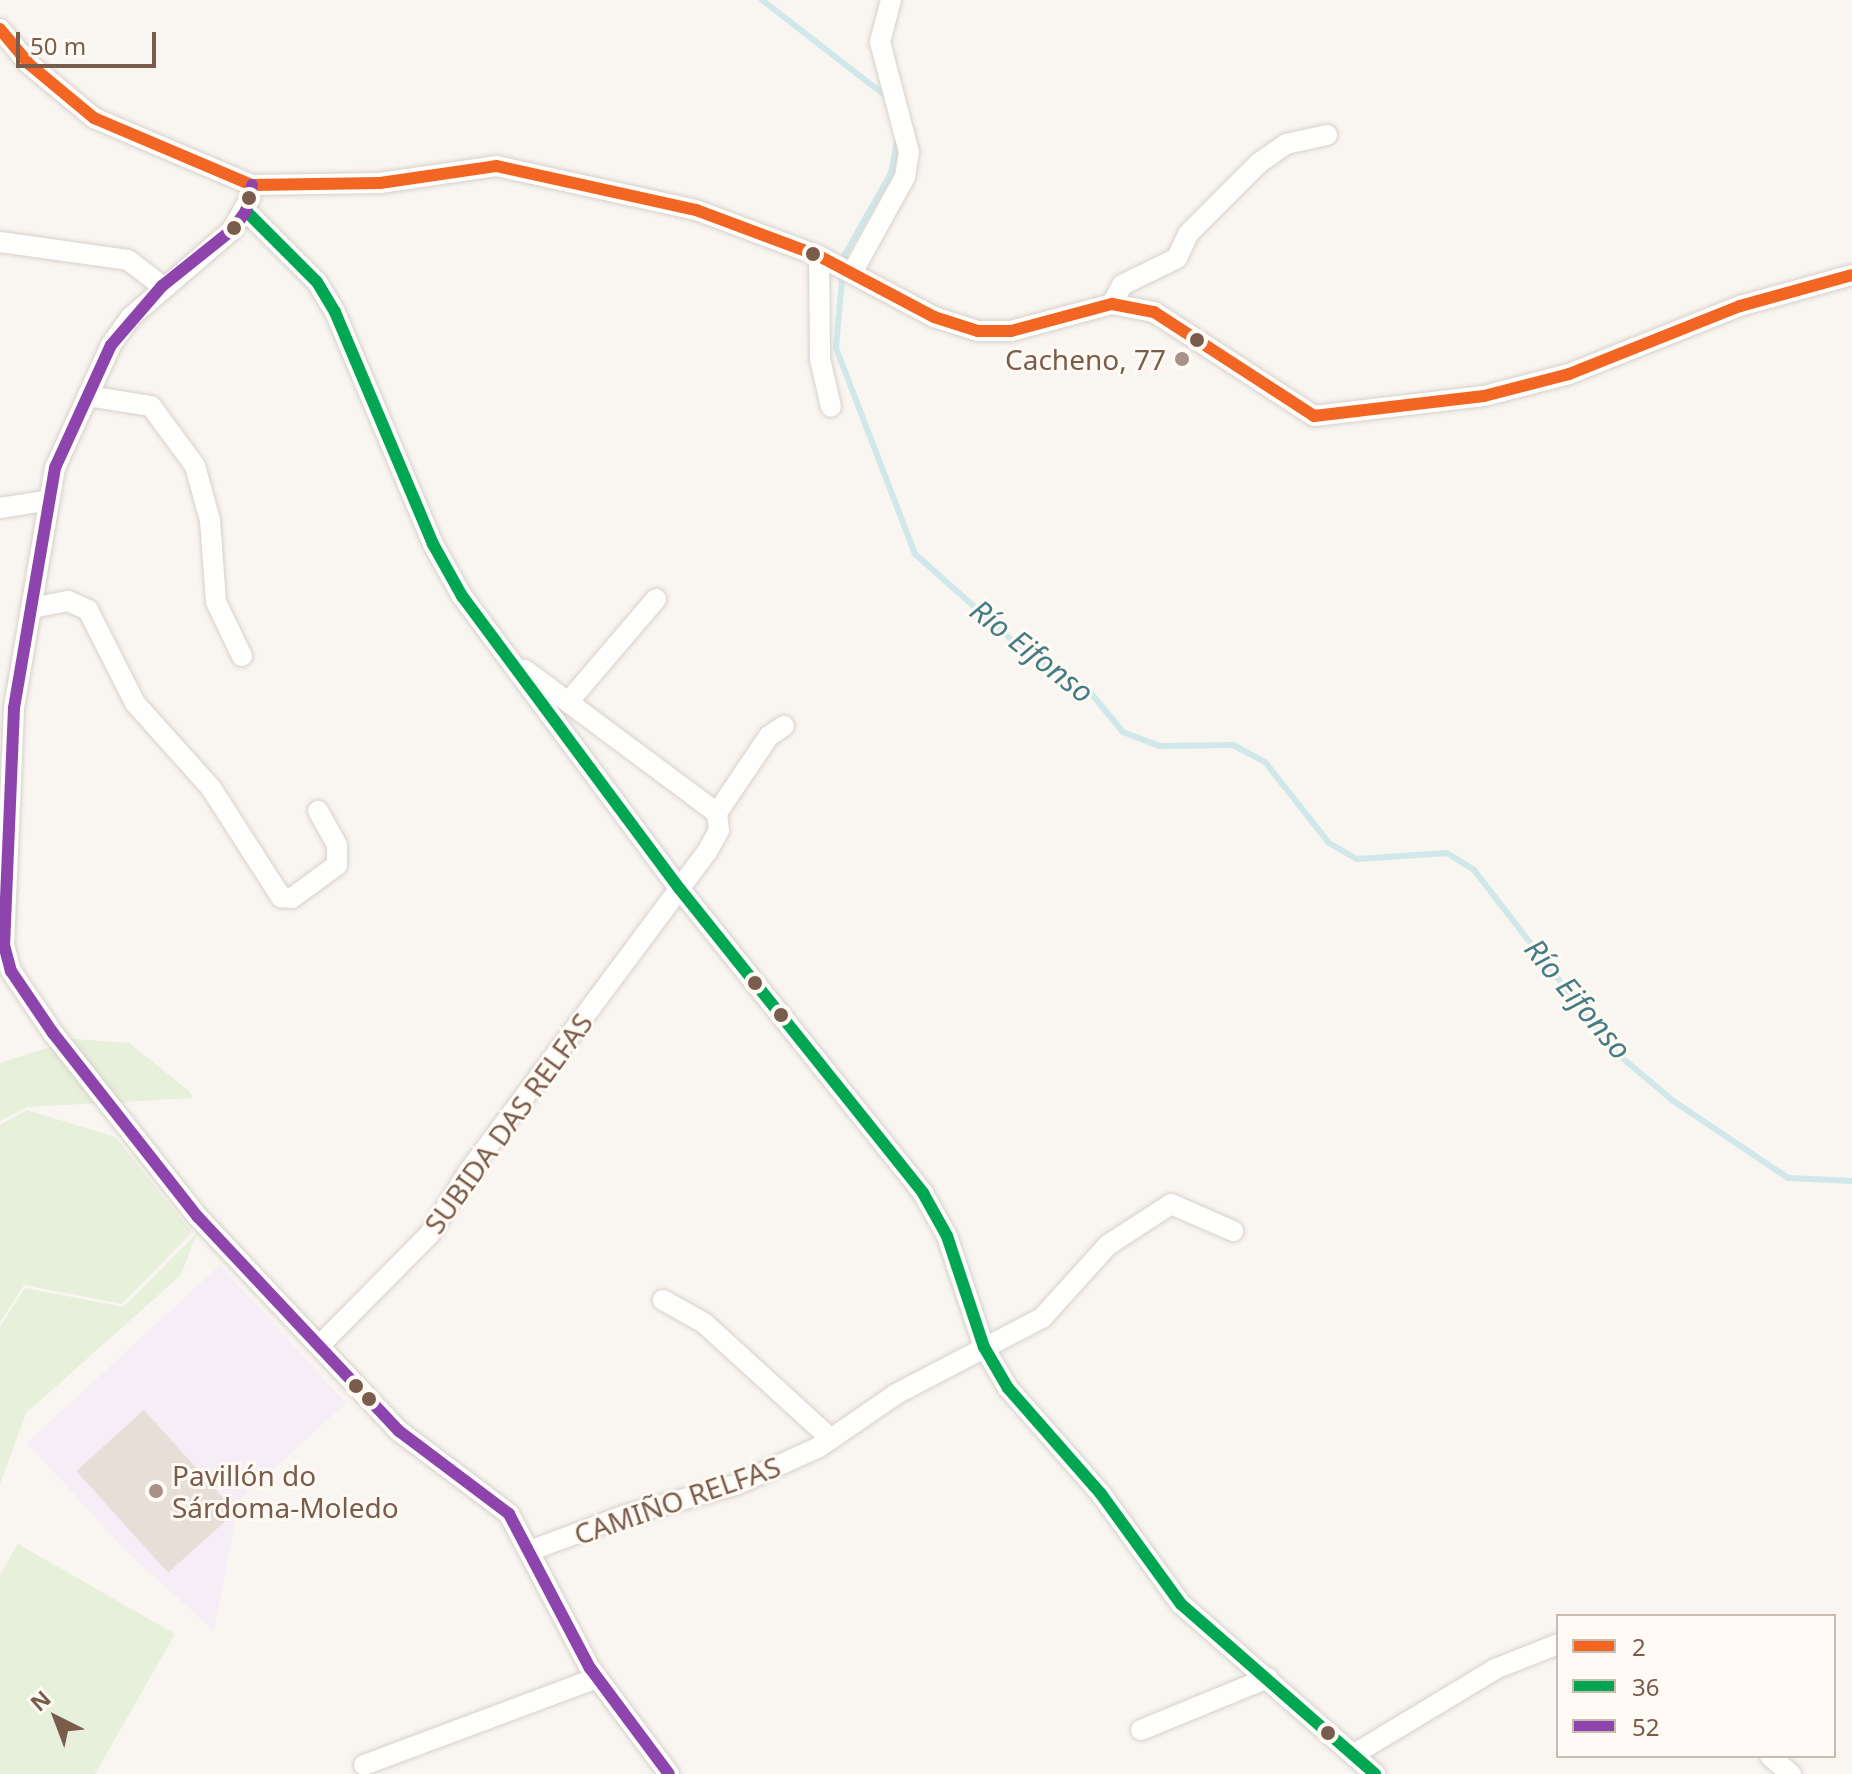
<!DOCTYPE html>
<html>
<head>
<meta charset="utf-8">
<style>
	body { margin:0 }
	#map { position:relative; width:1852px; height:1774px; overflow:hidden; background:#f9f5f0; font-family:"Noto Sans",sans-serif }
	div>[style] { position:absolute }
	[style*='--x'] { left:calc(var(--x)*1px); top:calc(var(--y)*1px); width:calc(var(--w)*1px); rotate:calc(var(--a)*1deg) }
	.education>* { inset:0; background:#f6eef6 }
	.green>* { inset:0; background:#e7f0db }
	.stream>* { height:6px; margin:-3px; padding:0 3px; transform-origin:3px; border-radius:3px; background:#d0e8ea }
	.building>* { inset:0; background:#e6ded7; transform-origin:0 0 }
	.roads { filter:drop-shadow(0 0 2px #d7d1cb) drop-shadow(0 0 2px #d7d1cb) }
	.minor>* { height:20px; margin:-10px; padding:0 10px; transform-origin:10px; border-radius:10px; background:#fefefd }
	.bus-1>* { height:12px; margin:-6px; padding:0 6px; transform-origin:6px; border-radius:6px; background:#f26522 }
	.bus-2>* { height:12px; margin:-6px; padding:0 6px; transform-origin:6px; border-radius:6px; background:#00a651 }
	.bus-3>* { height:12px; margin:-6px; padding:0 6px; transform-origin:6px; border-radius:6px; background:#8e44ad }
	.dots>* { width:22px; height:22px; translate:-50% -50%; box-sizing:border-box; border:4px solid #fffaf3; border-radius:50% }
	span { translate:-50% -50%; white-space:nowrap; text-align:center; line-height:1.15; -webkit-text-stroke:6px #fffaf3; paint-order:stroke }
	.poi-label { font-size:28px; color:#7a5c4d }
	.right { translate:-100% -50%; text-align:right }
	.left { translate:0 -50%; text-align:left }
	.street-label { font-size:28px; color:#7a5c4d }
	.water-label { font-size:30px; color:#437c86; font-style:italic }
	.legend { position:absolute; left:1556px; top:1614px; width:280px; height:144px; box-sizing:border-box; background:#fffaf3; border:2px solid #cabbb1; margin:0; padding:10px 14px; list-style:none; font-size:24px; color:#7a5c4d }
	.legend li { display:flex; align-items:center; gap:16px; height:40px }
	.legend b { width:40px; border:2px solid #cabbb1 }
	.north { position:absolute; left:16px; top:1678px; width:80px; height:80px; -webkit-text-stroke:6px #fffaf3; paint-order:stroke; rotate:318deg; font-size:22px; font-weight:700; line-height:32px; text-align:center; color:#7a5c4d }
	.north::after { content:''; display:block; margin:auto; width:28px; height:36px; background:#7a5c4d; clip-path:polygon(50% 0,100% 100%,50% 72%,0 100%) }
	.scale { position:absolute; left:16px; top:32px; width:140px; height:36px; box-sizing:border-box; border:4px solid #7a5c4d; border-top:0; padding-left:10px; font-size:24px; line-height:28px; white-space:nowrap; color:#7a5c4d; -webkit-text-stroke:6px #fffaf3; paint-order:stroke }
</style>
</head>
<body>
<div id="map">
	<div class="education">
		<i style="clip-path:polygon(220px 1265px,346px 1403px,239px 1501px,214px 1631px,126px 1551px,27px 1443px)"></i>
	</div>
	<div class="green">
		<i style="clip-path:polygon(74px 1039px,129px 1043px,190px 1092px,193px 1098px,27px 1107px,0 1121px,0 1063px)"></i>
		<i style="clip-path:polygon(27px 1110px,115px 1137px,192px 1232px,122px 1304px,24px 1285px,0 1322px,0 1125px)"></i>
		<i style="clip-path:polygon(197px 1233px,181px 1275px,26px 1413px,0 1484px,0 1327px,25px 1288px,123px 1307px)"></i>
		<i style="clip-path:polygon(18px 1544px,175px 1634px,95px 1774px,0 1774px,0 1575px)"></i>
	</div>
	<div class="stream">
		<i style="--x:762;--y:0;--w:158;--a:37.8"></i>
		<i style="--x:898;--y:137;--w:37;--a:101"></i>
		<i style="--x:891;--y:173;--w:95;--a:119.5"></i>
		<i style="--x:844;--y:256;--w:92;--a:95"></i>
		<i style="--x:836;--y:348;--w:221;--a:69"></i>
		<i style="--x:915;--y:554;--w:154;--a:41.6"></i>
		<i style="--x:1030;--y:656;--w:63;--a:28.6"></i>
		<i style="--x:1085;--y:686;--w:60;--a:50.4"></i>
		<i style="--x:1123;--y:732;--w:40;--a:21"></i>
		<i style="--x:1160;--y:746;--w:73;--a:-0.8"></i>
		<i style="--x:1233;--y:745;--w:36;--a:28"></i>
		<i style="--x:1265;--y:762;--w:103;--a:51.7"></i>
		<i style="--x:1329;--y:843;--w:32;--a:30"></i>
		<i style="--x:1357;--y:859;--w:90;--a:-3.8"></i>
		<i style="--x:1447;--y:853;--w:32;--a:32"></i>
		<i style="--x:1474;--y:870;--w:229;--a:52.3"></i>
		<i style="--x:1614;--y:1051;--w:76;--a:40.2"></i>
		<i style="--x:1672;--y:1100;--w:140;--a:33.9"></i>
		<i style="--x:1788;--y:1178;--w:64;--a:2.7"></i>
	</div>
	<div class="building">
		<i style="left:144px;top:1410px;width:137px;height:91px;rotate:48deg"></i>
	</div>
	<div class="roads">
		<div class="minor">
			<i style="--x:0;--y:29;--w:45;--a:50.4"></i>
			<i style="--x:29;--y:64;--w:85;--a:39.7"></i>
			<i style="--x:94;--y:118;--w:172;--a:23"></i>
			<i style="--x:252;--y:185;--w:128;--a:-0.9"></i>
			<i style="--x:380;--y:183;--w:117;--a:-8.3"></i>
			<i style="--x:496;--y:166;--w:205;--a:12.4"></i>
			<i style="--x:696;--y:210;--w:131;--a:20.5"></i>
			<i style="--x:819;--y:256;--w:130;--a:27.9"></i>
			<i style="--x:934;--y:317;--w:46;--a:17.7"></i>
			<i style="--x:978;--y:331;--w:33;--a:0"></i>
			<i style="--x:1011;--y:331;--w:105;--a:-15"></i>
			<i style="--x:1112;--y:304;--w:43;--a:10.8"></i>
			<i style="--x:1154;--y:312;--w:191;--a:33"></i>
			<i style="--x:1314;--y:416;--w:171;--a:-6.7"></i>
			<i style="--x:1484;--y:396;--w:88;--a:-14.5"></i>
			<i style="--x:1569;--y:374;--w:184;--a:-21.7"></i>
			<i style="--x:1740;--y:306;--w:116;--a:-15.5"></i>
			<i style="--x:250;--y:198;--w:37;--a:119"></i>
			<i style="--x:232;--y:230;--w:133;--a:139.3"></i>
			<i style="--x:131;--y:317;--w:34;--a:126"></i>
			<i style="--x:111;--y:345;--w:135;--a:114.5"></i>
			<i style="--x:55;--y:468;--w:243;--a:99.7"></i>
			<i style="--x:14;--y:708;--w:237;--a:92.4"></i>
			<i style="--x:4;--y:945;--w:27;--a:75"></i>
			<i style="--x:11;--y:971;--w:75;--a:55.9"></i>
			<i style="--x:53;--y:1033;--w:234;--a:51.8"></i>
			<i style="--x:198;--y:1217;--w:294;--a:46.8"></i>
			<i style="--x:399;--y:1431;--w:138;--a:37"></i>
			<i style="--x:509;--y:1514;--w:174;--a:62.3"></i>
			<i style="--x:590;--y:1668;--w:132;--a:53.3"></i>
			<i style="--x:246;--y:211;--w:100;--a:45"></i>
			<i style="--x:317;--y:282;--w:35;--a:59"></i>
			<i style="--x:335;--y:312;--w:252;--a:67.1"></i>
			<i style="--x:433;--y:544;--w:60;--a:60.9"></i>
			<i style="--x:462;--y:596;--w:364;--a:53.4"></i>
			<i style="--x:679;--y:888;--w:391;--a:51.3"></i>
			<i style="--x:923;--y:1193;--w:49;--a:60.8"></i>
			<i style="--x:947;--y:1236;--w:117;--a:71.6"></i>
			<i style="--x:984;--y:1347;--w:48;--a:59.7"></i>
			<i style="--x:1008;--y:1388;--w:141;--a:48.7"></i>
			<i style="--x:1101;--y:1494;--w:136;--a:54"></i>
			<i style="--x:1181;--y:1604;--w:258;--a:41.2"></i>
			<i style="--x:0;--y:242;--w:129;--a:8"></i>
			<i style="--x:128;--y:260;--w:43;--a:37.4"></i>
			<i style="--x:819;--y:256;--w:103;--a:89.4"></i>
			<i style="--x:820;--y:359;--w:49;--a:77.1"></i>
			<i style="--x:852;--y:273;--w:110;--a:-61.1"></i>
			<i style="--x:905;--y:177;--w:25;--a:-81"></i>
			<i style="--x:909;--y:152;--w:114;--a:-104.8"></i>
			<i style="--x:880;--y:42;--w:43;--a:-75.3"></i>
			<i style="--x:1112;--y:304;--w:21;--a:-62"></i>
			<i style="--x:1122;--y:285;--w:61;--a:-26.1"></i>
			<i style="--x:1177;--y:258;--w:26;--a:-65"></i>
			<i style="--x:1188;--y:234;--w:100;--a:-45"></i>
			<i style="--x:1259;--y:163;--w:33;--a:-35"></i>
			<i style="--x:1286;--y:144;--w:42;--a:-12.4"></i>
			<i style="--x:88;--y:396;--w:64;--a:9"></i>
			<i style="--x:151;--y:406;--w:74;--a:53.7"></i>
			<i style="--x:195;--y:466;--w:56;--a:74.5"></i>
			<i style="--x:210;--y:520;--w:82;--a:85.8"></i>
			<i style="--x:216;--y:602;--w:60;--a:64.3"></i>
			<i style="--x:0;--y:508;--w:46;--a:-8.8"></i>
			<i style="--x:32;--y:608;--w:37;--a:-11"></i>
			<i style="--x:68;--y:601;--w:22;--a:24"></i>
			<i style="--x:88;--y:610;--w:104;--a:63.2"></i>
			<i style="--x:135;--y:703;--w:114;--a:48.2"></i>
			<i style="--x:211;--y:788;--w:130;--a:57.3"></i>
			<i style="--x:281;--y:897;--w:11;--a:5"></i>
			<i style="--x:292;--y:898;--w:56;--a:-36.3"></i>
			<i style="--x:337;--y:865;--w:20;--a:-90"></i>
			<i style="--x:337;--y:845;--w:39;--a:-119"></i>
			<i style="--x:525;--y:670;--w:239;--a:36.7"></i>
			<i style="--x:569;--y:701;--w:134;--a:-49.5"></i>
			<i style="--x:663;--y:1300;--w:47;--a:29.3"></i>
			<i style="--x:704;--y:1323;--w:172;--a:42.4"></i>
			<i style="--x:320;--y:1345;--w:155;--a:-45.3"></i>
			<i style="--x:429;--y:1235;--w:75;--a:-58"></i>
			<i style="--x:469;--y:1171;--w:398;--a:-53.3"></i>
			<i style="--x:707;--y:852;--w:25;--a:-61"></i>
			<i style="--x:719;--y:830;--w:17;--a:-97"></i>
			<i style="--x:717;--y:813;--w:93;--a:-56"></i>
			<i style="--x:769;--y:736;--w:18;--a:-34"></i>
			<i style="--x:532;--y:1550;--w:100;--a:-20.4"></i>
			<i style="--x:626;--y:1515;--w:114;--a:-15.3"></i>
			<i style="--x:736;--y:1485;--w:91;--a:-24.6"></i>
			<i style="--x:819;--y:1447;--w:93;--a:-34.5"></i>
			<i style="--x:896;--y:1394;--w:165;--a:-27.5"></i>
			<i style="--x:1042;--y:1318;--w:98;--a:-47.9"></i>
			<i style="--x:1108;--y:1245;--w:75;--a:-33.1"></i>
			<i style="--x:1171;--y:1204;--w:68;--a:23.5"></i>
			<i style="--x:1141;--y:1730;--w:137;--a:-22.3"></i>
			<i style="--x:1356;--y:1753;--w:162;--a:-31.1"></i>
			<i style="--x:1495;--y:1669;--w:68;--a:-21.6"></i>
			<i style="--x:1770;--y:1756;--w:28;--a:41"></i>
			<i style="--x:364;--y:1765;--w:249;--a:-20.5"></i>
		</div>
	</div>
	<div class="bus-1">
		<i style="--x:0;--y:29;--w:45;--a:50.4"></i>
		<i style="--x:29;--y:64;--w:85;--a:39.7"></i>
		<i style="--x:94;--y:118;--w:172;--a:23"></i>
		<i style="--x:252;--y:185;--w:128;--a:-0.9"></i>
		<i style="--x:380;--y:183;--w:117;--a:-8.3"></i>
		<i style="--x:496;--y:166;--w:205;--a:12.4"></i>
		<i style="--x:696;--y:210;--w:131;--a:20.5"></i>
		<i style="--x:819;--y:256;--w:130;--a:27.9"></i>
		<i style="--x:934;--y:317;--w:46;--a:17.7"></i>
		<i style="--x:978;--y:331;--w:33;--a:0"></i>
		<i style="--x:1011;--y:331;--w:105;--a:-15"></i>
		<i style="--x:1112;--y:304;--w:43;--a:10.8"></i>
		<i style="--x:1154;--y:312;--w:191;--a:33"></i>
		<i style="--x:1314;--y:416;--w:171;--a:-6.7"></i>
		<i style="--x:1484;--y:396;--w:88;--a:-14.5"></i>
		<i style="--x:1569;--y:374;--w:184;--a:-21.7"></i>
		<i style="--x:1740;--y:306;--w:116;--a:-15.5"></i>
	</div>
	<div class="bus-2">
		<i style="--x:246;--y:211;--w:100;--a:45"></i>
		<i style="--x:317;--y:282;--w:35;--a:59"></i>
		<i style="--x:335;--y:312;--w:252;--a:67.1"></i>
		<i style="--x:433;--y:544;--w:60;--a:60.9"></i>
		<i style="--x:462;--y:596;--w:364;--a:53.4"></i>
		<i style="--x:679;--y:888;--w:391;--a:51.3"></i>
		<i style="--x:923;--y:1193;--w:49;--a:60.8"></i>
		<i style="--x:947;--y:1236;--w:117;--a:71.6"></i>
		<i style="--x:984;--y:1347;--w:48;--a:59.7"></i>
		<i style="--x:1008;--y:1388;--w:141;--a:48.7"></i>
		<i style="--x:1101;--y:1494;--w:136;--a:54"></i>
		<i style="--x:1181;--y:1604;--w:258;--a:41.2"></i>
	</div>
	<div class="bus-3">
		<i style="--x:252;--y:185;--w:27;--a:103"></i>
		<i style="--x:246;--y:211;--w:24;--a:126"></i>
		<i style="--x:232;--y:230;--w:90;--a:141.3"></i>
		<i style="--x:162;--y:286;--w:78;--a:130.8"></i>
		<i style="--x:111;--y:345;--w:135;--a:114.5"></i>
		<i style="--x:55;--y:468;--w:243;--a:99.7"></i>
		<i style="--x:14;--y:708;--w:237;--a:92.4"></i>
		<i style="--x:4;--y:945;--w:27;--a:75"></i>
		<i style="--x:11;--y:971;--w:75;--a:55.9"></i>
		<i style="--x:53;--y:1033;--w:234;--a:51.8"></i>
		<i style="--x:198;--y:1217;--w:294;--a:46.8"></i>
		<i style="--x:399;--y:1431;--w:138;--a:37"></i>
		<i style="--x:509;--y:1514;--w:174;--a:62.3"></i>
		<i style="--x:590;--y:1668;--w:132;--a:53.3"></i>
	</div>
	<div class="dots">
		<i style="left:249px;top:198px;background:#7a5c4d"></i>
		<i style="left:234px;top:228px;background:#7a5c4d"></i>
		<i style="left:813px;top:254px;background:#7a5c4d"></i>
		<i style="left:1197px;top:340px;background:#7a5c4d"></i>
		<i style="left:1182px;top:359px;background:#a69286"></i>
		<i style="left:755px;top:983px;background:#7a5c4d"></i>
		<i style="left:781px;top:1015px;background:#7a5c4d"></i>
		<i style="left:356px;top:1386px;background:#7a5c4d"></i>
		<i style="left:369px;top:1399px;background:#7a5c4d"></i>
		<i style="left:156px;top:1491px;background:#a69286"></i>
		<i style="left:1328px;top:1733px;background:#7a5c4d"></i>
	</div>
	<div class="poi-label">
		<span class="right" style="left:1166px;top:359px">Cacheno, 77</span>
		<span class="left" style="left:172px;top:1491px">Pavillón do<br>Sárdoma-Moledo</span>
	</div>
	<div class="street-label">
		<span style="left:508px;top:1123px;rotate:-54deg">SUBIDA DAS RELFAS</span>
		<span style="left:677px;top:1500px;rotate:-19deg">CAMIÑO RELFAS</span>
	</div>
	<div class="water-label">
		<span style="left:1032px;top:651px;rotate:38deg">Río Eifonso</span>
		<span style="left:1578px;top:999px;rotate:50deg">Río Eifonso</span>
	</div>
	<ul class="legend">
	<li><b style="height:10px;background:#f26522"></b>2</li>
	<li><b style="height:10px;background:#00a651"></b>36</li>
	<li><b style="height:10px;background:#8e44ad"></b>52</li>
	</ul>
	<div class="north">N</div>
	<div class="scale">50 m</div>
</div>
</body>
</html>
